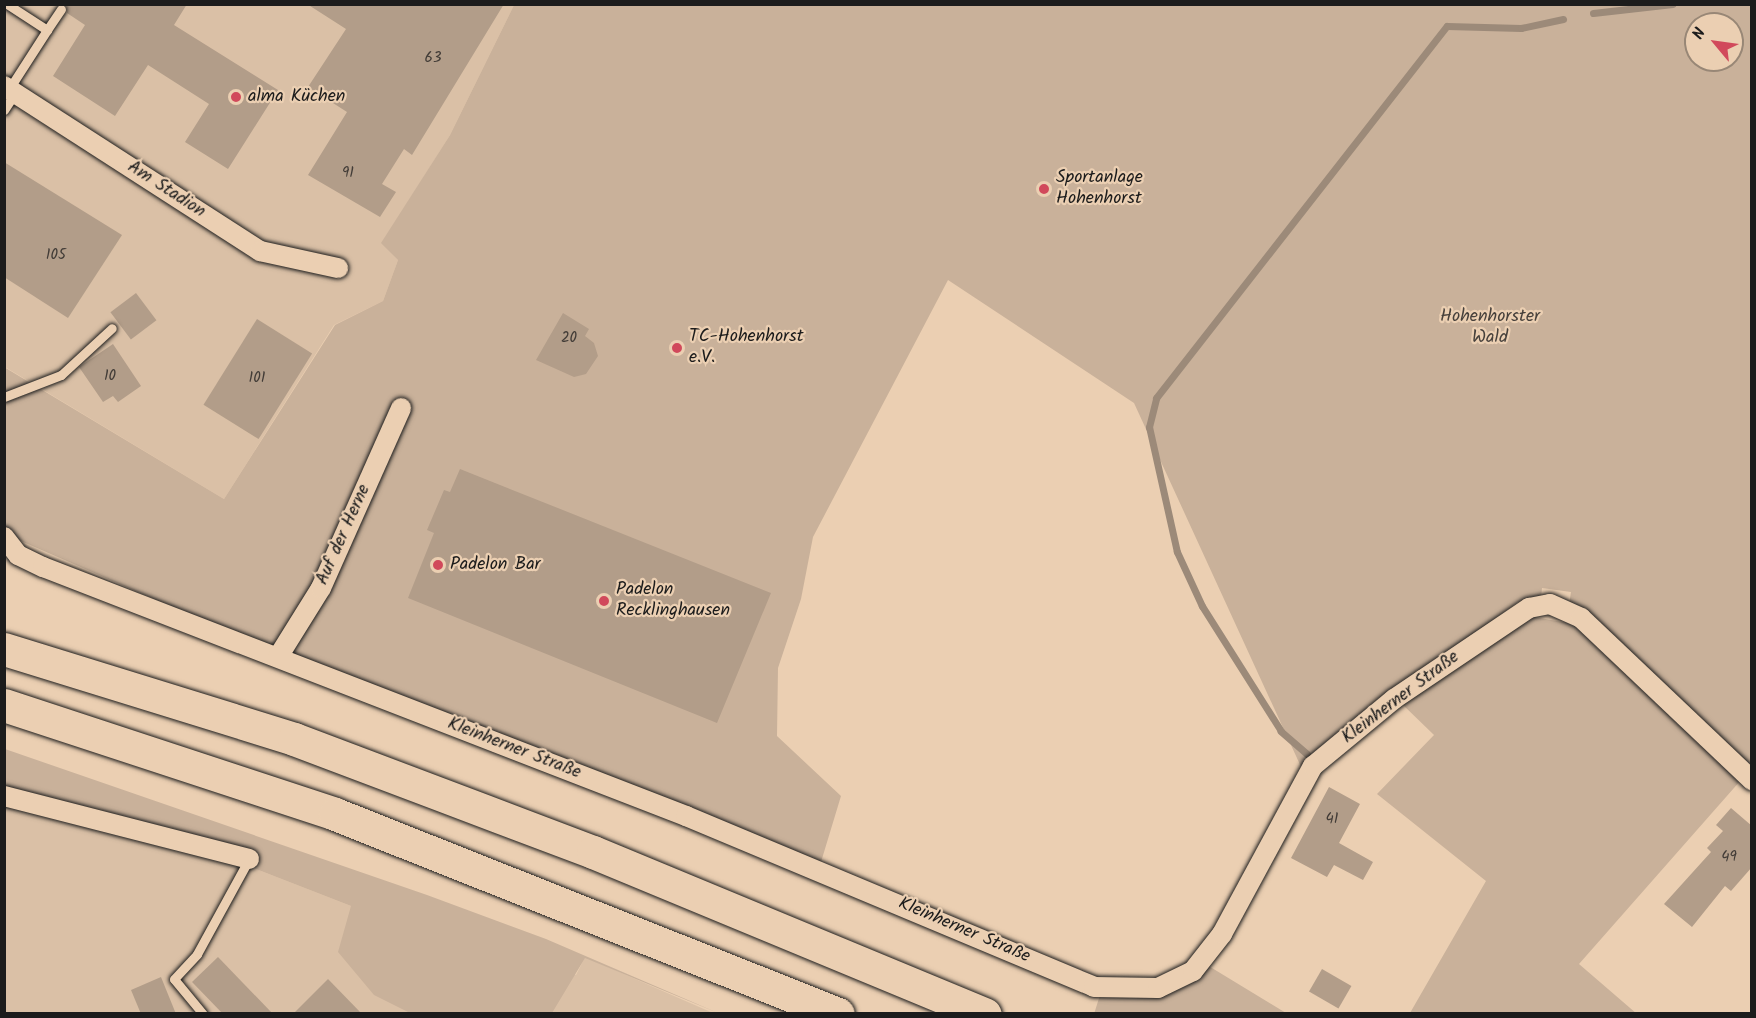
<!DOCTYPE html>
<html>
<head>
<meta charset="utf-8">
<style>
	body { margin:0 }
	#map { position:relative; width:1756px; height:1018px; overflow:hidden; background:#ebcfb2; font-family:Kalam,sans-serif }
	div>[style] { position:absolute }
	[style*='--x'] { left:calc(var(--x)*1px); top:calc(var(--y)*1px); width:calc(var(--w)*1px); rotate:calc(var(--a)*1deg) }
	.built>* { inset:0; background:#dac0a6 }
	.green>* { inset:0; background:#c9b19a }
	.stream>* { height:7px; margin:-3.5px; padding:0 3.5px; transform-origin:3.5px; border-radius:3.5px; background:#9c8a79 }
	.building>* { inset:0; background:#b29d89; transform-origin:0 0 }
	.roads { filter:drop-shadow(0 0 2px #1c1c1c) drop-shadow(0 0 2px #1c1c1c) }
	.lane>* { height:9px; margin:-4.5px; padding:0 4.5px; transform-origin:4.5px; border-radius:4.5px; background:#ebcfb2 }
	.street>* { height:20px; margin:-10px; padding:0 10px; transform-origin:10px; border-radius:10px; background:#ebcfb2 }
	.highway>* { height:33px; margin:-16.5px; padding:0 16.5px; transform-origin:16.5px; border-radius:16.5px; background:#ebcfb2 }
	.dots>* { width:16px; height:16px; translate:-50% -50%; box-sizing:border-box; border:3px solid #ebcfb2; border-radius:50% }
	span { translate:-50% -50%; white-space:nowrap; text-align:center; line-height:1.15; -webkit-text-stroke:4.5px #ebcfb2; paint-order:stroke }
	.number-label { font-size:15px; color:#423c37 }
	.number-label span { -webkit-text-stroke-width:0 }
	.poi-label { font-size:18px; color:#1c1c1c }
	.left { translate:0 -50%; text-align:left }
	.street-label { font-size:18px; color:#1c1c1c }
	.park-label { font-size:18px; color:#47413c }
	.frame { position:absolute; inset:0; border:6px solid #1c1c1c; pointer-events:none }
	.north { position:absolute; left:1684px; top:12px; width:60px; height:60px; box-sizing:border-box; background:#ebcfb2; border:2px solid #988776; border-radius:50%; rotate:299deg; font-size:16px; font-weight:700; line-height:24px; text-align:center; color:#1c1c1c }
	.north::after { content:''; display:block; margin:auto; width:21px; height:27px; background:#d1495b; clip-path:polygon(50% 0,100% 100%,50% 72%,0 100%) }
</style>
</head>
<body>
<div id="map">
	<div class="built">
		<i style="clip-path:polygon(4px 5px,514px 5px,450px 135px,382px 243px,398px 260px,383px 301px,334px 325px,224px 499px,5px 367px)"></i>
		<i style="clip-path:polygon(5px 802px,212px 852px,351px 906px,576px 975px,585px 957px,713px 1013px,5px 1014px)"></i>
	</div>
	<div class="green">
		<i style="clip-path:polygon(evenodd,514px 5px,1751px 5px,1751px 769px,1569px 605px,1571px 592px,1542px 588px,1541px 598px,1518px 602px,1427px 667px,1302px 769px,1134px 403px,948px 280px,813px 537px,801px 599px,778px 668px,777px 736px,841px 796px,821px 862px,624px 781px,239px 636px,5px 534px,4px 367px,224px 499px,335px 325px,383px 301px,398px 260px,381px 243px,450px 135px,514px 5px,1696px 24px,1732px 24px,1732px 60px,1696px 60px,1696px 24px)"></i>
		<i style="clip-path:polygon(1534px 617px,1568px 623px,1585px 633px,1741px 780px,1579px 964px,1637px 1014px,1410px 1013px,1486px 881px,1377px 794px,1434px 735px,1401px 703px,1517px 620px)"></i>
		<i style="clip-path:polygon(5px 749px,427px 895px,546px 939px,718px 1013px,585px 958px,552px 1013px,410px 1013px,374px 995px,338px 952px,351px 906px,212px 852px,5px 802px)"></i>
		<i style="clip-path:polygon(1207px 965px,1286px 1013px,1094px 1014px,1100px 995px,1129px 998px,1157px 994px)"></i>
	</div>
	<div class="stream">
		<i style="--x:1593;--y:13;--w:80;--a:-6.5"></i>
		<i style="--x:1307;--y:754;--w:35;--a:-139"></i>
		<i style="--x:1281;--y:731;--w:148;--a:-122.3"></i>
		<i style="--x:1202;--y:606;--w:60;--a:-114.8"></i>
		<i style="--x:1177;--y:552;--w:128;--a:-102.6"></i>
		<i style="--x:1149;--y:427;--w:30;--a:-76"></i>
		<i style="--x:1156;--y:398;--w:472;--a:-52"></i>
		<i style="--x:1447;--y:26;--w:74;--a:1.5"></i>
		<i style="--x:1521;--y:28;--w:43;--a:-12.1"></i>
	</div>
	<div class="building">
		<i style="clip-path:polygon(66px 4px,187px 4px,174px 25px,278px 90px,228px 169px,185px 142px,209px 104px,148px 65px,115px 116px,53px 76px,85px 25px,67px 13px)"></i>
		<i style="clip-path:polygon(307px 4px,504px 4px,412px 155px,404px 149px,382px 184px,396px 192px,380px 217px,308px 175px,347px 112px,308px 87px,346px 29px)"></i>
		<i style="clip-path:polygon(4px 162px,122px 235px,68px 318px,4px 277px)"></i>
		<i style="left:136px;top:293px;width:34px;height:32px;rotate:53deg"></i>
		<i style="clip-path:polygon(563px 313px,589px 329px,585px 336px,594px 343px,598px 356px,586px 374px,574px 377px,536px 360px)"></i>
		<i style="left:257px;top:319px;width:65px;height:101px;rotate:32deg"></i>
		<i style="clip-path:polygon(113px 344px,141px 386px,118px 402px,113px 396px,103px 402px,79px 367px)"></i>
		<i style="clip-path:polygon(460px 469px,771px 593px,717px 723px,408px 598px,434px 533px,427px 530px,444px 490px,450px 492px)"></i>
		<i style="clip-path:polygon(1329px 787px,1360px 804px,1339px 843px,1373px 862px,1363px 880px,1334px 865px,1327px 877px,1291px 858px)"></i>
		<i style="clip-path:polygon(1731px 808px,1752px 826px,1752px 867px,1731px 891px,1725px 886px,1692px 927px,1664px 904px,1711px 852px,1707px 848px,1723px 831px,1716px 825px)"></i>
		<i style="clip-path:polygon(218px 957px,273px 1014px,223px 1014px,192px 982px)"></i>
		<i style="left:1322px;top:969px;width:34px;height:26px;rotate:30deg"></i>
		<i style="clip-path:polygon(161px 977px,176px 1014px,141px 1014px,131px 990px)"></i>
		<i style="clip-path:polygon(328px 979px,362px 1014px,293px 1014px)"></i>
	</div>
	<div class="roads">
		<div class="lane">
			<i style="--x:7;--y:4;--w:48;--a:33"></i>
			<i style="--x:47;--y:30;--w:70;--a:122.8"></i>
			<i style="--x:47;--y:30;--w:25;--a:-56"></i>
			<i style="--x:4;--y:110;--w:20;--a:-57"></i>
			<i style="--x:4;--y:397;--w:61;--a:-21.1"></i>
			<i style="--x:61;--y:375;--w:69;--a:-42.7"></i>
			<i style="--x:203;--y:1014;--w:45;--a:-129.6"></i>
			<i style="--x:174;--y:979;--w:34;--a:-47"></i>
			<i style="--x:197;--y:954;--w:108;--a:-61.3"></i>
		</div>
		<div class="street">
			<i style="--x:4;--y:86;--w:305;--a:32.8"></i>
			<i style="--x:260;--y:251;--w:80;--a:12.3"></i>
			<i style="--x:4;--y:537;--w:23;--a:52"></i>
			<i style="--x:18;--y:555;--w:28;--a:26"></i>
			<i style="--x:43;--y:567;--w:690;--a:21.17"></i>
			<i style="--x:686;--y:816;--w:442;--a:22.7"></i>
			<i style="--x:1094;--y:987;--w:64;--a:0.9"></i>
			<i style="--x:1158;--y:988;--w:39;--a:-26"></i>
			<i style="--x:1193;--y:971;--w:47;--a:-51.9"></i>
			<i style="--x:1222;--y:934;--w:191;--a:-61.6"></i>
			<i style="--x:1313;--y:766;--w:105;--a:-39.6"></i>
			<i style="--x:1394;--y:699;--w:163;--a:-34"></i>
			<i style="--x:1529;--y:608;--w:21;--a:-11"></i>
			<i style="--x:1550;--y:604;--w:34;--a:24"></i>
			<i style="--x:1581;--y:618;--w:236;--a:43.5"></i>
			<i style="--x:278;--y:657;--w:81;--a:-58.1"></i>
			<i style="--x:321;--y:588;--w:197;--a:-66"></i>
			<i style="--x:4;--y:796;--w:253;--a:14.4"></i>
		</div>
		<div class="highway">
			<i style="--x:4;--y:649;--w:304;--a:17.2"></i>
			<i style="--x:294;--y:739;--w:320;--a:20.7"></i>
			<i style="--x:593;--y:852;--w:424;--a:22.5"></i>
			<i style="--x:4;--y:705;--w:348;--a:18.2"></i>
			<i style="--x:335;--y:814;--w:541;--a:21.68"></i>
		</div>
	</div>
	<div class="dots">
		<i style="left:236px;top:97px;background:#d1495b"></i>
		<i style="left:1044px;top:189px;background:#d1495b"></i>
		<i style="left:677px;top:348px;background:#d1495b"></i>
		<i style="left:438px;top:565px;background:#d1495b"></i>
		<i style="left:604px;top:601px;background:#d1495b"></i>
	</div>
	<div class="number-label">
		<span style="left:433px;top:59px">63</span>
		<span style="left:348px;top:174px">91</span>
		<span style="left:56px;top:256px">105</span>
		<span style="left:569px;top:339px">20</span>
		<span style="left:110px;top:377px">10</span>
		<span style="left:257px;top:379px">101</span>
		<span style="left:1332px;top:820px">41</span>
		<span style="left:1729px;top:858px">49</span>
	</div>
	<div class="poi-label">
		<span class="left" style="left:248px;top:97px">alma Küchen</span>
		<span class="left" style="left:1056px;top:189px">Sportanlage<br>Hohenhorst</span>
		<span class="left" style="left:689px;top:348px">TC-Hohenhorst<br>e.V.</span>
		<span class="left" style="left:450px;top:565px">Padelon Bar</span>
		<span class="left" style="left:616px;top:601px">Padelon<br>Recklinghausen</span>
	</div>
	<div class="street-label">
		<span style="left:166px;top:190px;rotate:33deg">Am Stadion</span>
		<span style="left:344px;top:535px;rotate:-66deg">Auf der Herne</span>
		<span style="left:1401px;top:698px;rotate:-37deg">Kleinherner Straße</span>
		<span style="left:514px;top:749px;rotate:21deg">Kleinherner Straße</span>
		<span style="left:964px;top:931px;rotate:23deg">Kleinherner Straße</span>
	</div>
	<div class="park-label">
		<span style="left:1490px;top:328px">Hohenhorster<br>Wald</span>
	</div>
	<div class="frame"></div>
	<div class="north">N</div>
</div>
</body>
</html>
